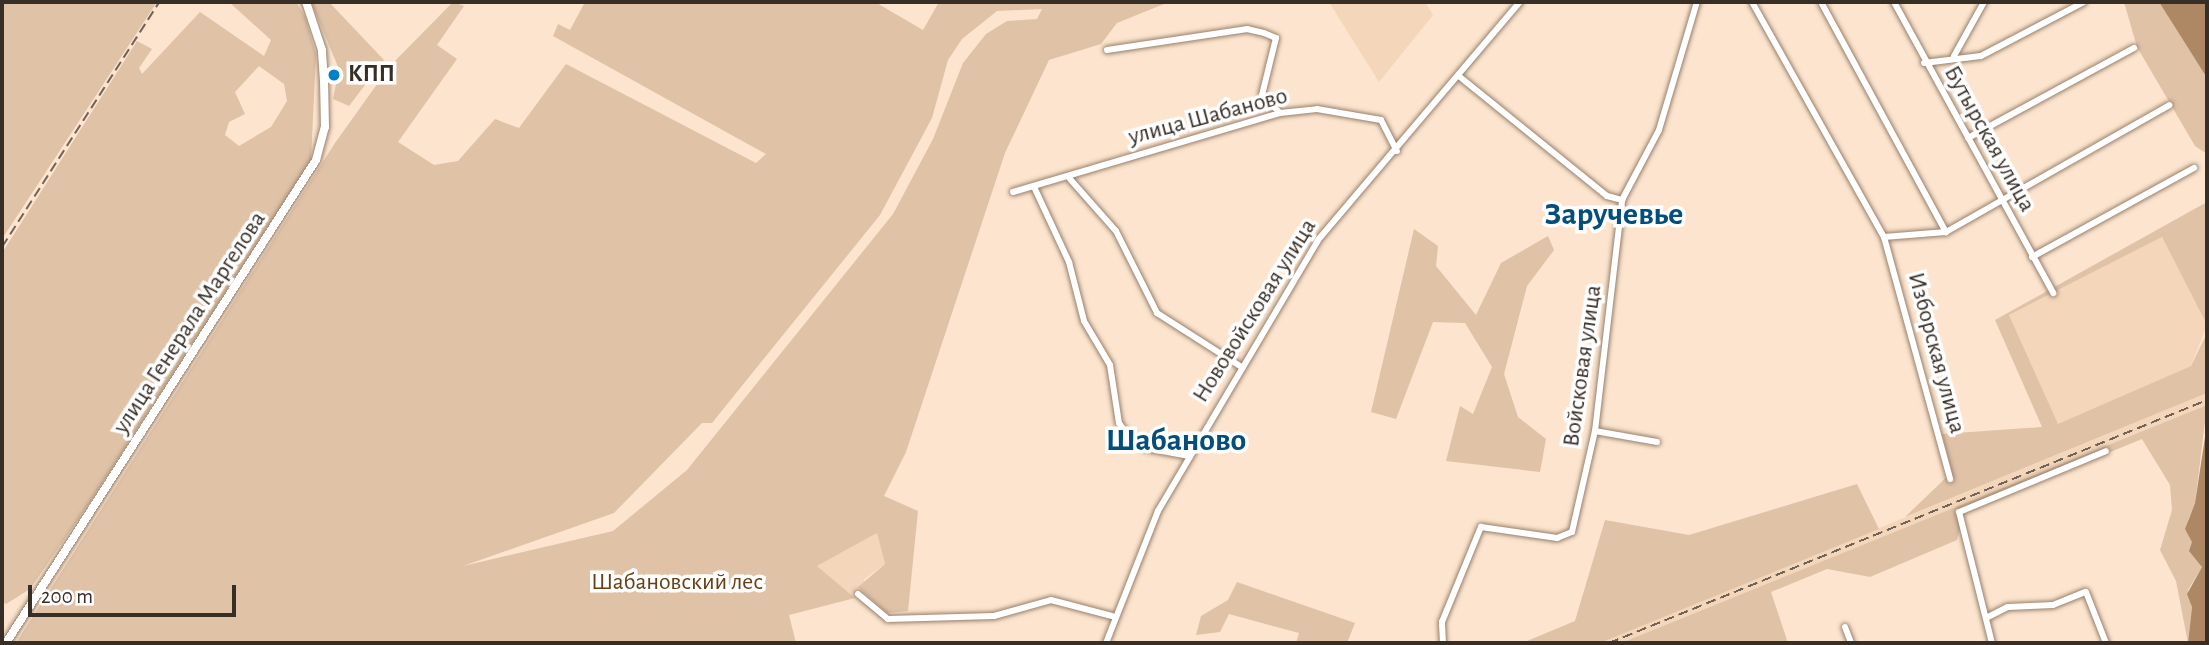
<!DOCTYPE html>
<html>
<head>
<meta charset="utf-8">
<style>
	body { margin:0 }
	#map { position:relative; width:2209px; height:645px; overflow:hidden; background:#fce4ce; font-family:"Alegreya Sans",sans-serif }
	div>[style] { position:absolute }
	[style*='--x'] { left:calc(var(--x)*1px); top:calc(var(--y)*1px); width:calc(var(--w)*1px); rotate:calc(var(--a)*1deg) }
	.built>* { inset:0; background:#f4d6ba }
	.green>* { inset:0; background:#e0c2a7 }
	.water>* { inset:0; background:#ae8865 }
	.roads { filter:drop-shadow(0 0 2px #97816d) drop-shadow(0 0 2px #97816d) }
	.minor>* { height:6px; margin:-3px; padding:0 3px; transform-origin:3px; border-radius:3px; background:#fff }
	.secondary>* { height:8px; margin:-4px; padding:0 4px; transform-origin:4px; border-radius:4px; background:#fff }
	.rail>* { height:2px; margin-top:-1px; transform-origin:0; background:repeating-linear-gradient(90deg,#716357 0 10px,transparent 0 15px) }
	.dots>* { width:19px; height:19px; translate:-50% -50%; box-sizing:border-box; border:4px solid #fff; border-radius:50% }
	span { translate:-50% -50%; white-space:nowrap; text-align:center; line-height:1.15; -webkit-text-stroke:7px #fff; paint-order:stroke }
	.poi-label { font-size:24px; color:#372e26; font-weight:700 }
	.left { translate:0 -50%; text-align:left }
	.street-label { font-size:24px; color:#372e26 }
	.park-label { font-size:24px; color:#674015 }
	.district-label { font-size:32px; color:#034e7c; font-weight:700 }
	.frame { position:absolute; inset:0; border:4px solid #372e26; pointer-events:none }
	.scale { position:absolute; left:28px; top:585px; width:208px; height:32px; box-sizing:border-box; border:4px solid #372e26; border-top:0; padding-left:9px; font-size:21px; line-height:24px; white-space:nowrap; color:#372e26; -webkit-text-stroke:5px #fff; paint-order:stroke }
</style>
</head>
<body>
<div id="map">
	<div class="built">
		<i style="clip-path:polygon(1329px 2px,1425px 2px,1433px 15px,1379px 82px)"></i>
		<i style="clip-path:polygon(2162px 237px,2207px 325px,2191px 366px,2058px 425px,2009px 315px)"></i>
		<i style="clip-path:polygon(2207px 393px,2207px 405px,1621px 643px,1600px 643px)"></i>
		<i style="clip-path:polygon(877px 533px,885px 564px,864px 579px,864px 596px,855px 598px,817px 566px)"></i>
	</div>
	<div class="green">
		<i style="clip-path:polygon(2px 2px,157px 2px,2px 239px)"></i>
		<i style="clip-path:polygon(evenodd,229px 2px,296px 2px,305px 17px,316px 54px,311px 160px,88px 505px,30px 589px,6px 604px,2px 601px,2px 253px,137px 41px,152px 49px,139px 68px,142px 74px,200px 12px,264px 56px,271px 40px,229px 2px,259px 66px,284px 84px,287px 101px,271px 127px,239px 146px,225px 135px,229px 122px,245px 114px,235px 92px,259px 66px)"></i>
		<i style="clip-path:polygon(311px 2px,329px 2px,384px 60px,349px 106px,333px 99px,339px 69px)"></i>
		<i style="clip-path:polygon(evenodd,453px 2px,464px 6px,437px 45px,457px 59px,398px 142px,434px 165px,458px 161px,495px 119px,519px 128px,566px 64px,756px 163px,766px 154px,553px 36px,558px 24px,570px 30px,585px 2px,875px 2px,923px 30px,939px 2px,1169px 2px,1117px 23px,1101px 44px,1049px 60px,1005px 153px,906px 452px,884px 496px,918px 511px,908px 611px,887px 613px,858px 587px,885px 564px,877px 533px,817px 566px,855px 598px,789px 615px,796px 643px,16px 643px,335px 143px,390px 66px,453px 2px,1042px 9px,1037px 19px,1007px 21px,986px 34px,963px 63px,933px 139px,893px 214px,687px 470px,613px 531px,463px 566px,614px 513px,702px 423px,712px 423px,880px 215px,932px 118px,948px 60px,962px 39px,997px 11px,1042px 9px)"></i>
		<i style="clip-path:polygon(2124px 2px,2159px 2px,2207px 78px,2207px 154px,2195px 146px,2137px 47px)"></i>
		<i style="clip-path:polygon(2207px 202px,2207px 325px,2162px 237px,2009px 315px,2058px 424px,2191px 366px,2207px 333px,2207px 393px,1905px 517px,1952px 472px,1942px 434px,2042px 427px,1995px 320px)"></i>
		<i style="clip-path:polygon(1414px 229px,1438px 246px,1436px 266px,1476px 315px,1501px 263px,1548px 236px,1554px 250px,1527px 286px,1504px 374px,1518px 417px,1546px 439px,1540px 472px,1446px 461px,1460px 406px,1473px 414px,1492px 367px,1465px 323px,1433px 322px,1396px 419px,1371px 412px)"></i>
		<i style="clip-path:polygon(2207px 405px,2195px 503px,2188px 520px,2202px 567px,2188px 590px,2192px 607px,2188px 643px,2176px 581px,2160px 550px,2172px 510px,2170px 485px,2142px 439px,1965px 512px,1957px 540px,1870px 577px,1827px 569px,1771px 592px,1788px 643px,1621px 643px)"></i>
		<i style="clip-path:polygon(1857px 484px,1879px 529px,1600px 643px,1522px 643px,1575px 621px,1605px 520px,1689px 535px)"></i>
		<i style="clip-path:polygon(1237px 582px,1355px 623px,1347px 643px,1296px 643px,1299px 633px,1229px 614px,1220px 632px,1196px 635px,1201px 616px,1228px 600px)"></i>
	</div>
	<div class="water">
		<i style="clip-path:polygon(2159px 2px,2207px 2px,2207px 78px)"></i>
		<i style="clip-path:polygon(2207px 424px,2207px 643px,2188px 643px,2192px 607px,2187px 594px,2202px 567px,2189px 551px,2192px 542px,2185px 529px,2195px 503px)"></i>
	</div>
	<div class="roads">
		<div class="minor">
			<i style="--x:1752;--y:2;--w:270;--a:60.7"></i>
			<i style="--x:1884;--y:237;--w:251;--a:74.7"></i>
			<i style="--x:1821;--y:2;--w:262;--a:61.5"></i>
			<i style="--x:1894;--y:2;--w:332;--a:61.3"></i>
			<i style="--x:1107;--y:50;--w:142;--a:-8.5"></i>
			<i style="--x:1247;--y:29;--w:17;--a:13"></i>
			<i style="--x:1264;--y:33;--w:13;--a:23"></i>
			<i style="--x:1276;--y:38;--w:59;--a:103.8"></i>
			<i style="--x:1262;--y:95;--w:25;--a:45"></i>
			<i style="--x:1954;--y:56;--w:62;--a:-60.9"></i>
			<i style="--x:1924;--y:63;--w:57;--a:-7"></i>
			<i style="--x:1981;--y:56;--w:116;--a:-27.7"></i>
			<i style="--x:1460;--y:77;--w:189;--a:39"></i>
			<i style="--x:1607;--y:196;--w:16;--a:15"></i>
			<i style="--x:1968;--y:138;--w:189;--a:-28.5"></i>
			<i style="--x:1070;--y:179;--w:69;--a:48.5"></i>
			<i style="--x:1116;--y:231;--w:92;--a:63.4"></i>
			<i style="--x:1157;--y:313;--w:98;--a:32.6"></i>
			<i style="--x:1035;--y:189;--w:81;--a:65"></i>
			<i style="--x:1069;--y:262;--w:61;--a:75.7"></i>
			<i style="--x:1084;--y:321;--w:51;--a:59.4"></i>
			<i style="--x:1110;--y:365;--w:59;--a:81.2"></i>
			<i style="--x:1119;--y:423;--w:21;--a:55"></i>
			<i style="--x:1131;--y:440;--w:17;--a:28"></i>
			<i style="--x:1146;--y:448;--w:44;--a:10.5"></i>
			<i style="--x:1013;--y:192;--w:278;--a:-16.5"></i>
			<i style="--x:1280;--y:113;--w:37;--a:-6"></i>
			<i style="--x:1317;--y:109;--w:65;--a:9.8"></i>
			<i style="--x:1381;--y:120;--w:35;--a:63"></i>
			<i style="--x:1884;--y:237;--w:62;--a:-4.6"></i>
			<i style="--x:1946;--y:232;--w:257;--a:-29.6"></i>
			<i style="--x:2032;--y:257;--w:185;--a:-28.8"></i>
			<i style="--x:1595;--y:431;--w:63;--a:10.1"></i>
			<i style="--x:858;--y:594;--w:39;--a:40"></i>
			<i style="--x:888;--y:619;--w:106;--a:-1.6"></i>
			<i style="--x:994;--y:616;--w:59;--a:-15.7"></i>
			<i style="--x:1051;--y:600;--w:63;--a:14.7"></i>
			<i style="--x:1988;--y:617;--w:22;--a:-27"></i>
			<i style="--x:2008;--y:607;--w:45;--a:-2.5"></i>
			<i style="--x:2053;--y:605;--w:35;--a:-22"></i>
			<i style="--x:2086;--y:592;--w:55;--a:68.6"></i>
			<i style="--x:1845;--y:627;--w:17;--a:69"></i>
			<i style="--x:1106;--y:643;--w:142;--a:-68.5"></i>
			<i style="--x:1158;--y:511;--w:315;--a:-59.4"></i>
			<i style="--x:1318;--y:240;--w:312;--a:-49.7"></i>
			<i style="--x:1443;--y:643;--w:21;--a:-93"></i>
			<i style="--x:1442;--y:622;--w:103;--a:-67.7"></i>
			<i style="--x:1481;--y:527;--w:77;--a:8.2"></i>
			<i style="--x:1557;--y:538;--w:16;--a:-22"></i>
			<i style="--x:1572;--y:532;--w:104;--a:-77.2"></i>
			<i style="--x:1595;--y:431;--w:233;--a:-83.3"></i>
			<i style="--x:1622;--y:200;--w:79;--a:-62.1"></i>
			<i style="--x:1659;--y:130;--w:134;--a:-73.5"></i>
			<i style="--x:1992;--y:643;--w:135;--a:-104.1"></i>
			<i style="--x:1959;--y:512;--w:159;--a:-22.5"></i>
		</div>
		<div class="secondary">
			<i style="--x:6;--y:643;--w:574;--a:-57.31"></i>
			<i style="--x:316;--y:160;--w:34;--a:-75"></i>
			<i style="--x:325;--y:127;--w:46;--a:-91.2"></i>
			<i style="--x:324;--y:81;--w:31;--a:-94"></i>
			<i style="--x:322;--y:50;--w:51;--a:-108.4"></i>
		</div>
	</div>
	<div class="rail">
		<i style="--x:2;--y:247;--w:291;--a:-57.3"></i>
		<i style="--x:1609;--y:643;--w:645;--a:-22.11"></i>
	</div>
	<div class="dots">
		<i style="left:334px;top:75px;background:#0080c8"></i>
	</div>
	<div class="poi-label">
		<span class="left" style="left:348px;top:75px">КПП</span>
	</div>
	<div class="street-label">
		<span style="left:1208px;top:117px;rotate:-15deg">улица Шабаново</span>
		<span style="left:1989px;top:139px;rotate:61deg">Бутырская улица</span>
		<span style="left:1255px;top:311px;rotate:-58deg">Нововойсковая улица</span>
		<span style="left:190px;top:323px;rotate:-57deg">улица Генерала Маргелова</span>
		<span style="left:1936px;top:353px;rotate:75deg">Изборская улица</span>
		<span style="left:1583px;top:366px;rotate:-82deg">Войсковая улица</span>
	</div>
	<div class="park-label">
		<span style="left:677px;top:583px">Шабановский лес</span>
	</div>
	<div class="district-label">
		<span style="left:1614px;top:214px">Заручевье</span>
		<span style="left:1176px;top:440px">Шабаново</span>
	</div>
	<div class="frame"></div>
	<div class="scale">200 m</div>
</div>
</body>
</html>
